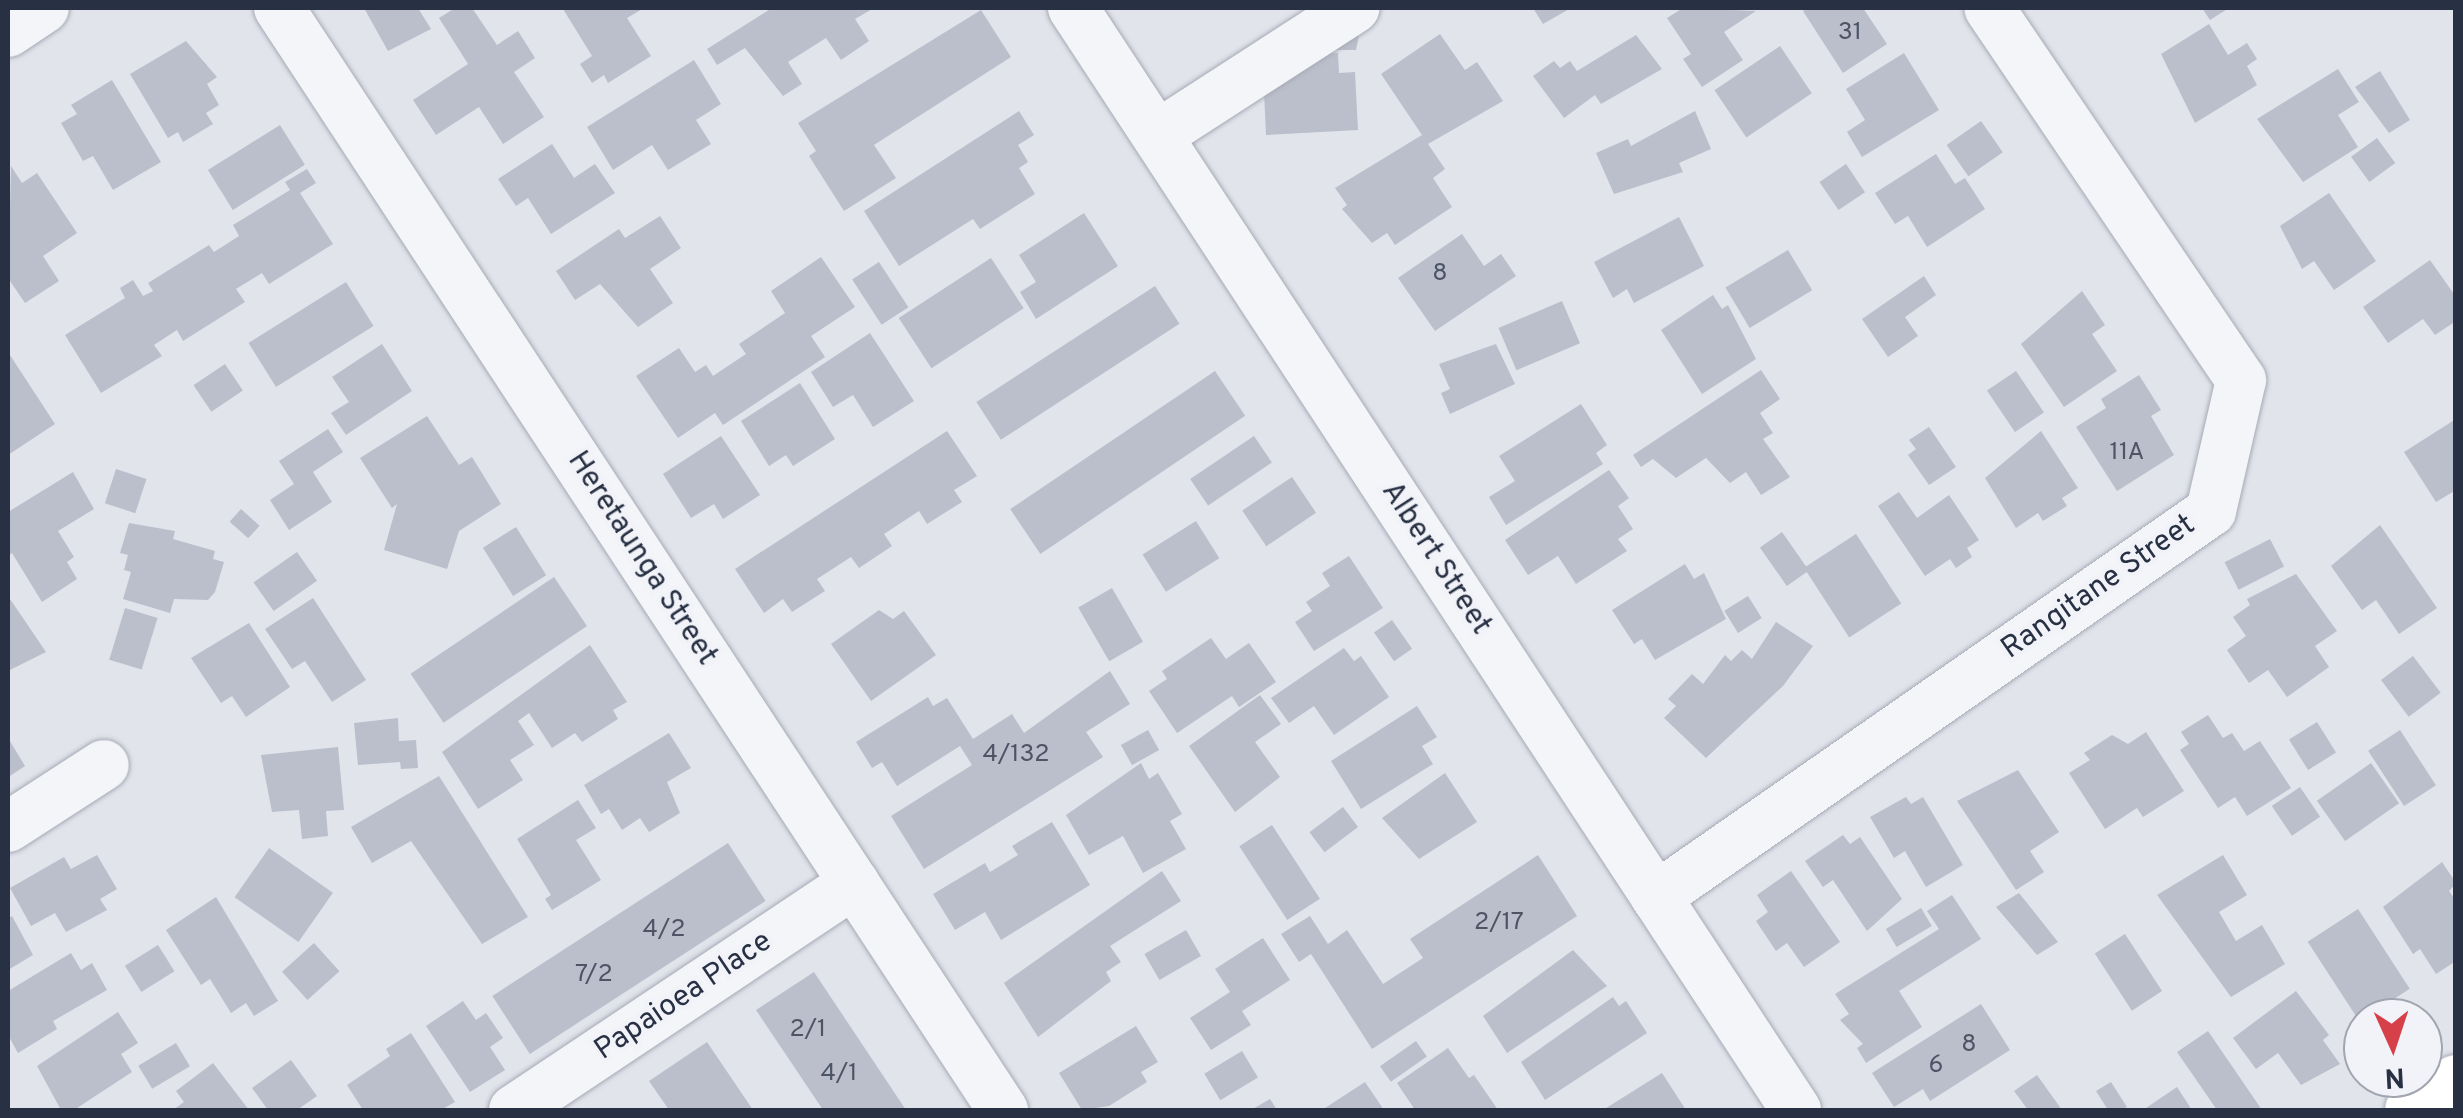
<!DOCTYPE html>
<html>
<head>
<meta charset="utf-8">
<style>
	body { margin:0 }
	#map { position:relative; width:2463px; height:1118px; overflow:hidden; background:#e1e4eb; font-family:Overpass,sans-serif }
	div>[style] { position:absolute }
	[style*='--x'] { left:calc(var(--x)*1px); top:calc(var(--y)*1px); width:calc(var(--w)*1px); rotate:calc(var(--a)*1deg) }
	.building>* { inset:0; background:#bbbfcb; transform-origin:0 0 }
	.roads { filter:drop-shadow(0 0 2px #a6aab5) drop-shadow(0 0 2px #a6aab5) }
	.minor>* { height:50px; margin:-25px; padding:0 25px; transform-origin:25px; border-radius:25px; background:#f4f5f8 }
	.major>* { height:55px; margin:-27.5px; padding:0 27.5px; transform-origin:27.5px; border-radius:27.5px; background:#fff }
	span { translate:-50% -50%; white-space:nowrap; text-align:center; line-height:1.15; -webkit-text-stroke:9px #f1f3f8; paint-order:stroke }
	.number-label { font-size:25px; color:#4d5465 }
	.number-label span { -webkit-text-stroke-width:0 }
	.street-label { font-size:30px; color:#283043 }
	.frame { position:absolute; inset:0; border:10px solid #283043; pointer-events:none }
	.north { position:absolute; left:2343px; top:998px; width:100px; height:100px; box-sizing:border-box; background:#f1f3f8; border:2px solid #a1a5b0; border-radius:50%; rotate:177deg; font-size:28px; font-weight:700; line-height:40px; text-align:center; color:#283043 }
	.north::after { content:''; display:block; margin:auto; width:35px; height:45px; background:#d64049; clip-path:polygon(50% 0,100% 100%,50% 72%,0 100%) }
</style>
</head>
<body>
<div id="map">
	<div class="building">
		<i style="clip-path:polygon(364px 8px,418px 8px,431px 29px,388px 51px)"></i>
		<i style="clip-path:polygon(455px 8px,472px 8px,497px 45px,518px 31px,535px 58px,514px 72px,544px 117px,503px 144px,479px 107px,436px 135px,413px 100px,468px 64px,439px 18px)"></i>
		<i style="clip-path:polygon(644px 8px,627px 18px,651px 56px,608px 83px,604px 75px,592px 83px,580px 64px,592px 56px,563px 9px)"></i>
		<i style="clip-path:polygon(772px 8px,874px 8px,855px 19px,869px 41px,841px 60px,826px 38px,788px 62px,802px 84px,783px 96px,745px 48px,717px 65px,707px 49px)"></i>
		<i style="clip-path:polygon(1533px 8px,1571px 8px,1543px 24px)"></i>
		<i style="clip-path:polygon(1683px 8px,1756px 11px,1724px 32px,1743px 60px,1702px 87px,1683px 59px,1691px 54px,1667px 18px)"></i>
		<i style="clip-path:polygon(1809px 8px,1863px 8px,1887px 44px,1843px 73px,1803px 11px)"></i>
		<i style="clip-path:polygon(2202px 8px,2229px 8px,2210px 20px)"></i>
		<i style="clip-path:polygon(981px 10px,1011px 57px,874px 145px,896px 178px,844px 211px,809px 156px,816px 151px,798px 123px)"></i>
		<i style="clip-path:polygon(2209px 24px,2228px 55px,2247px 43px,2257px 59px,2247px 66px,2257px 85px,2195px 123px,2161px 54px)"></i>
		<i style="clip-path:polygon(1360px 30px,1356px 50px,1330px 50px)"></i>
		<i style="clip-path:polygon(1440px 34px,1465px 70px,1477px 62px,1503px 101px,1428px 144px,1445px 169px,1433px 178px,1452px 207px,1395px 245px,1387px 233px,1372px 243px,1342px 209px,1347px 205px,1335px 188px,1422px 135px,1381px 74px)"></i>
		<i style="clip-path:polygon(1636px 35px,1662px 69px,1601px 104px,1595px 95px,1564px 118px,1533px 76px,1554px 61px,1560px 68px,1570px 61px,1577px 71px)"></i>
		<i style="clip-path:polygon(186px 41px,217px 77px,207px 84px,219px 105px,206px 113px,213px 124px,183px 142px,178px 132px,168px 138px,130px 74px)"></i>
		<i style="left:1780px;top:46px;width:57px;height:79px;rotate:56deg"></i>
		<i style="clip-path:polygon(1338px 53px,1339px 73px,1355px 72px,1358px 130px,1266px 135px,1263px 71px,1298px 55px)"></i>
		<i style="clip-path:polygon(1904px 53px,1939px 110px,1862px 157px,1847px 132px,1865px 120px,1846px 89px)"></i>
		<i style="clip-path:polygon(694px 60px,721px 104px,696px 120px,711px 144px,668px 170px,652px 145px,613px 170px,587px 127px)"></i>
		<i style="clip-path:polygon(2338px 69px,2359px 102px,2338px 115px,2358px 147px,2303px 182px,2257px 119px)"></i>
		<i style="clip-path:polygon(2380px 71px,2410px 120px,2389px 133px,2355px 87px)"></i>
		<i style="clip-path:polygon(112px 80px,161px 162px,113px 190px,93px 156px,83px 161px,61px 123px,77px 114px,71px 105px)"></i>
		<i style="clip-path:polygon(1019px 111px,1034px 135px,1018px 145px,1028px 162px,1019px 168px,1035px 194px,980px 229px,973px 219px,899px 266px,864px 211px)"></i>
		<i style="clip-path:polygon(1695px 111px,1711px 149px,1679px 163px,1683px 172px,1614px 194px,1596px 153px,1628px 139px,1631px 146px)"></i>
		<i style="left:1981px;top:121px;width:38px;height:42px;rotate:55deg"></i>
		<i style="left:280px;top:125px;width:47px;height:85px;rotate:58deg"></i>
		<i style="left:2377px;top:138px;width:31px;height:32px;rotate:54deg"></i>
		<i style="clip-path:polygon(552px 144px,574px 178px,595px 164px,615px 193px,551px 234px,528px 198px,516px 206px,498px 179px)"></i>
		<i style="clip-path:polygon(1936px 154px,1955px 184px,1965px 178px,1985px 209px,1927px 247px,1908px 216px,1895px 224px,1875px 193px)"></i>
		<i style="left:1846px;top:164px;width:34px;height:32px;rotate:56deg"></i>
		<i style="clip-path:polygon(11px 166px,22px 183px,37px 173px,77px 233px,43px 256px,59px 281px,25px 303px,8px 278px)"></i>
		<i style="clip-path:polygon(307px 169px,316px 183px,300px 193px,333px 244px,269px 284px,262px 273px,236px 289px,245px 302px,183px 341px,177px 330px,154px 345px,162px 356px,101px 393px,65px 335px,125px 298px,120px 288px,133px 280px,143px 296px,153px 291px,148px 283px,209px 245px,214px 252px,239px 236px,233px 225px,290px 190px,285px 182px)"></i>
		<i style="clip-path:polygon(2329px 193px,2376px 261px,2334px 290px,2314px 261px,2302px 269px,2280px 226px)"></i>
		<i style="clip-path:polygon(1084px 213px,1118px 266px,1036px 319px,1020px 292px,1036px 282px,1019px 255px)"></i>
		<i style="clip-path:polygon(660px 216px,681px 248px,650px 269px,673px 303px,638px 327px,600px 284px,575px 300px,556px 271px,619px 229px,625px 238px)"></i>
		<i style="clip-path:polygon(1679px 217px,1704px 266px,1634px 303px,1627px 289px,1613px 298px,1594px 262px)"></i>
		<i style="clip-path:polygon(1462px 234px,1484px 266px,1501px 254px,1516px 276px,1435px 331px,1398px 278px)"></i>
		<i style="left:1788px;top:250px;width:47px;height:73px;rotate:59deg"></i>
		<i style="clip-path:polygon(821px 257px,855px 307px,811px 336px,825px 357px,723px 425px,715px 413px,678px 438px,636px 376px,679px 348px,695px 372px,706px 365px,713px 376px,746px 354px,739px 344px,785px 313px,771px 291px)"></i>
		<i style="left:991px;top:258px;width:60px;height:110px;rotate:57deg"></i>
		<i style="clip-path:polygon(2430px 260px,2456px 297px,2456px 321px,2435px 335px,2423px 319px,2388px 343px,2363px 307px)"></i>
		<i style="left:879px;top:262px;width:54px;height:32px;rotate:57deg"></i>
		<i style="clip-path:polygon(1924px 276px,1936px 295px,1905px 317px,1918px 336px,1888px 357px,1862px 319px)"></i>
		<i style="left:346px;top:282px;width:52px;height:115px;rotate:58deg"></i>
		<i style="left:1155px;top:286px;width:45px;height:213px;rotate:57deg"></i>
		<i style="clip-path:polygon(2082px 291px,2105px 325px,2092px 334px,2117px 371px,2064px 407px,2021px 344px)"></i>
		<i style="clip-path:polygon(1713px 295px,1722px 309px,1728px 305px,1756px 359px,1702px 394px,1661px 330px)"></i>
		<i style="left:1562px;top:301px;width:46px;height:69px;rotate:67deg"></i>
		<i style="clip-path:polygon(870px 333px,914px 401px,873px 427px,853px 395px,833px 407px,811px 372px)"></i>
		<i style="clip-path:polygon(382px 344px,412px 391px,346px 435px,331px 413px,349px 402px,332px 377px)"></i>
		<i style="clip-path:polygon(1496px 344px,1515px 384px,1450px 414px,1441px 393px,1450px 389px,1439px 364px)"></i>
		<i style="clip-path:polygon(8px 352px,55px 424px,8px 455px)"></i>
		<i style="left:225px;top:364px;width:32px;height:38px;rotate:56deg"></i>
		<i style="clip-path:polygon(1761px 370px,1780px 399px,1760px 413px,1773px 433px,1763px 439px,1790px 477px,1761px 495px,1746px 472px,1730px 483px,1706px 458px,1676px 478px,1653px 459px,1641px 467px,1633px 455px)"></i>
		<i style="left:1215px;top:371px;width:54px;height:247px;rotate:56deg"></i>
		<i style="left:2016px;top:371px;width:50px;height:35px;rotate:56deg"></i>
		<i style="clip-path:polygon(2139px 375px,2161px 410px,2151px 416px,2174px 455px,2117px 491px,2076px 427px,2106px 408px,2101px 399px)"></i>
		<i style="clip-path:polygon(800px 383px,835px 439px,793px 466px,786px 455px,769px 466px,741px 421px)"></i>
		<i style="clip-path:polygon(1581px 404px,1607px 445px,1596px 453px,1603px 464px,1506px 525px,1489px 497px,1515px 481px,1499px 456px)"></i>
		<i style="clip-path:polygon(427px 416px,459px 465px,472px 457px,501px 504px,459px 531px,447px 569px,384px 550px,397px 504px,392px 508px,360px 458px)"></i>
		<i style="clip-path:polygon(2456px 419px,2456px 490px,2436px 502px,2404px 452px)"></i>
		<i style="clip-path:polygon(1929px 427px,1956px 467px,1929px 485px,1908px 455px,1916px 449px,1909px 440px)"></i>
		<i style="clip-path:polygon(328px 429px,343px 452px,313px 472px,332px 502px,289px 530px,270px 500px,294px 484px,279px 461px)"></i>
		<i style="clip-path:polygon(947px 431px,977px 476px,954px 490px,962px 502px,927px 524px,919px 511px,884px 534px,892px 546px,859px 568px,851px 557px,817px 579px,825px 591px,792px 612px,783px 599px,764px 613px,735px 569px)"></i>
		<i style="clip-path:polygon(2041px 431px,2078px 488px,2062px 498px,2067px 506px,2043px 521px,2038px 513px,2016px 528px,1985px 478px)"></i>
		<i style="clip-path:polygon(721px 436px,760px 495px,723px 519px,714px 504px,691px 518px,663px 474px)"></i>
		<i style="left:1254px;top:436px;width:32px;height:77px;rotate:56deg"></i>
		<i style="left:116px;top:469px;width:32px;height:36px;rotate:18deg"></i>
		<i style="clip-path:polygon(1609px 470px,1629px 498px,1618px 506px,1633px 529px,1618px 539px,1627px 551px,1576px 584px,1558px 556px,1528px 575px,1505px 540px)"></i>
		<i style="clip-path:polygon(73px 472px,94px 509px,58px 531px,74px 557px,67px 562px,77px 579px,42px 602px,12px 553px,8px 556px,8px 512px)"></i>
		<i style="left:1292px;top:477px;width:43px;height:60px;rotate:56deg"></i>
		<i style="clip-path:polygon(1899px 492px,1917px 518px,1949px 495px,1979px 540px,1967px 548px,1972px 557px,1956px 568px,1950px 559px,1925px 576px,1878px 506px)"></i>
		<i style="left:241px;top:509px;width:25px;height:17px;rotate:42deg"></i>
		<i style="left:1196px;top:521px;width:44px;height:63px;rotate:58deg"></i>
		<i style="clip-path:polygon(129px 523px,175px 531px,173px 539px,215px 551px,213px 559px,224px 562px,215px 592px,208px 600px,174px 599px,170px 613px,123px 599px,131px 572px,124px 570px,128px 555px,120px 553px)"></i>
		<i style="clip-path:polygon(2380px 525px,2437px 608px,2399px 634px,2376px 600px,2362px 610px,2331px 566px)"></i>
		<i style="left:516px;top:527px;width:57px;height:39px;rotate:58deg"></i>
		<i style="left:1782px;top:532px;width:47px;height:27px;rotate:55deg"></i>
		<i style="left:1856px;top:534px;width:83px;height:62px;rotate:57deg"></i>
		<i style="left:2270px;top:539px;width:31px;height:51px;rotate:63deg"></i>
		<i style="left:297px;top:552px;width:35px;height:53px;rotate:55deg"></i>
		<i style="clip-path:polygon(1349px 556px,1383px 608px,1314px 651px,1295px 622px,1312px 611px,1306px 602px,1330px 586px,1322px 573px)"></i>
		<i style="clip-path:polygon(1685px 564px,1694px 579px,1704px 573px,1726px 619px,1655px 660px,1642px 639px,1634px 644px,1612px 610px)"></i>
		<i style="clip-path:polygon(2296px 574px,2337px 631px,2315px 646px,2329px 667px,2287px 697px,2268px 670px,2249px 683px,2227px 650px,2246px 636px,2233px 617px,2250px 605px,2247px 599px)"></i>
		<i style="left:554px;top:577px;width:59px;height:173px;rotate:56deg"></i>
		<i style="left:1112px;top:588px;width:62px;height:39px;rotate:60deg"></i>
		<i style="clip-path:polygon(8px 596px,46px 652px,8px 671px)"></i>
		<i style="left:1748px;top:596px;width:26px;height:28px;rotate:58deg"></i>
		<i style="clip-path:polygon(313px 598px,366px 680px,332px 702px,305px 661px,292px 669px,265px 629px)"></i>
		<i style="left:125px;top:608px;width:34px;height:54px;rotate:17deg"></i>
		<i style="clip-path:polygon(879px 610px,893px 619px,904px 611px,936px 655px,871px 701px,831px 644px)"></i>
		<i style="left:1392px;top:620px;width:35px;height:22px;rotate:55deg"></i>
		<i style="clip-path:polygon(1776px 622px,1813px 646px,1783px 686px,1706px 758px,1664px 718px,1676px 706px,1668px 699px,1692px 674px,1703px 684px,1725px 655px,1731px 661px,1742px 650px,1752px 659px)"></i>
		<i style="clip-path:polygon(249px 623px,290px 687px,246px 717px,232px 696px,221px 703px,191px 658px)"></i>
		<i style="clip-path:polygon(1211px 638px,1226px 659px,1249px 643px,1276px 682px,1239px 707px,1232px 696px,1177px 733px,1149px 691px,1167px 679px,1162px 671px)"></i>
		<i style="clip-path:polygon(590px 645px,627px 702px,613px 710px,618px 719px,582px 742px,575px 733px,552px 748px,529px 713px,518px 721px,534px 745px,510px 760px,523px 780px,478px 809px,442px 752px)"></i>
		<i style="clip-path:polygon(1344px 648px,1354px 661px,1361px 656px,1389px 697px,1334px 735px,1314px 706px,1289px 723px,1271px 698px)"></i>
		<i style="left:2413px;top:656px;width:46px;height:40px;rotate:53deg"></i>
		<i style="clip-path:polygon(1110px 671px,1130px 704px,1086px 732px,1103px 757px,924px 869px,891px 816px,972px 765px,960px 746px,897px 786px,882px 762px,872px 768px,856px 742px,928px 697px,933px 706px,947px 698px,973px 739px,1012px 714px,1024px 733px)"></i>
		<i style="clip-path:polygon(1260px 695px,1281px 724px,1255px 742px,1280px 777px,1235px 812px,1189px 746px)"></i>
		<i style="clip-path:polygon(1417px 706px,1437px 737px,1422px 746px,1433px 764px,1361px 809px,1331px 761px)"></i>
		<i style="clip-path:polygon(2208px 715px,2223px 738px,2232px 733px,2244px 751px,2260px 741px,2291px 788px,2247px 816px,2235px 797px,2218px 808px,2180px 750px,2189px 744px,2181px 732px)"></i>
		<i style="clip-path:polygon(398px 718px,399px 741px,416px 740px,418px 768px,401px 769px,400px 762px,358px 765px,354px 723px)"></i>
		<i style="left:2317px;top:722px;width:36px;height:33px;rotate:58deg"></i>
		<i style="left:1148px;top:730px;width:23px;height:31px;rotate:61deg"></i>
		<i style="left:2400px;top:730px;width:66px;height:38px;rotate:57deg"></i>
		<i style="clip-path:polygon(2146px 732px,2184px 791px,2143px 817px,2137px 808px,2105px 829px,2069px 773px,2090px 760px,2084px 753px,2112px 735px,2128px 744px)"></i>
		<i style="clip-path:polygon(669px 733px,691px 768px,667px 782px,680px 813px,649px 832px,640px 818px,622px 830px,609px 809px,601px 814px,584px 785px)"></i>
		<i style="clip-path:polygon(8px 738px,25px 766px,10px 776px,8px 771px)"></i>
		<i style="clip-path:polygon(338px 747px,344px 810px,326px 811px,328px 836px,302px 839px,299px 810px,272px 812px,261px 755px)"></i>
		<i style="clip-path:polygon(1141px 763px,1149px 779px,1158px 773px,1182px 814px,1170px 821px,1186px 849px,1143px 873px,1123px 836px,1089px 855px,1066px 815px)"></i>
		<i style="left:2371px;top:763px;width:49px;height:66px;rotate:55deg"></i>
		<i style="clip-path:polygon(2018px 770px,2059px 832px,2030px 851px,2044px 872px,2016px 890px,1957px 801px)"></i>
		<i style="clip-path:polygon(1445px 773px,1477px 822px,1419px 859px,1382px 818px)"></i>
		<i style="clip-path:polygon(439px 776px,528px 917px,482px 944px,411px 841px,372px 863px,351px 827px)"></i>
		<i style="left:2300px;top:787px;width:36px;height:34px;rotate:56deg"></i>
		<i style="clip-path:polygon(1906px 797px,1911px 804px,1923px 797px,1963px 865px,1926px 887px,1905px 851px,1894px 858px,1870px 817px)"></i>
		<i style="clip-path:polygon(578px 800px,596px 828px,576px 840px,601px 880px,552px 910px,545px 899px,551px 895px,517px 839px)"></i>
		<i style="left:1343px;top:807px;width:25px;height:42px;rotate:53deg"></i>
		<i style="clip-path:polygon(1052px 822px,1090px 885px,1001px 940px,985px 912px,955px 930px,933px 894px,985px 863px,990px 872px,1018px 855px,1012px 846px)"></i>
		<i style="left:1272px;top:825px;width:88px;height:39px;rotate:57deg"></i>
		<i style="clip-path:polygon(1843px 835px,1850px 844px,1860px 837px,1902px 899px,1867px 931px,1833px 880px,1823px 887px,1805px 861px)"></i>
		<i style="left:728px;top:843px;width:69px;height:281px;rotate:57deg"></i>
		<i style="left:269px;top:848px;width:78px;height:60px;rotate:35deg"></i>
		<i style="clip-path:polygon(97px 855px,117px 889px,100px 899px,107px 910px,66px 932px,55px 913px,31px 926px,10px 888px,64px 857px,71px 869px)"></i>
		<i style="clip-path:polygon(1538px 855px,1577px 916px,1372px 1049px,1311px 954px,1299px 962px,1281px 934px,1310px 916px,1328px 944px,1347px 930px,1383px 984px,1423px 958px,1410px 939px)"></i>
		<i style="clip-path:polygon(2223px 855px,2247px 895px,2219px 912px,2236px 941px,2262px 925px,2285px 964px,2231px 997px,2157px 895px)"></i>
		<i style="clip-path:polygon(2442px 862px,2456px 883px,2449px 891px,2456px 901px,2456px 961px,2436px 974px,2420px 949px,2413px 954px,2383px 907px)"></i>
		<i style="clip-path:polygon(1162px 871px,1181px 901px,1110px 946px,1121px 962px,1106px 972px,1111px 981px,1038px 1037px,1004px 983px)"></i>
		<i style="clip-path:polygon(1791px 871px,1840px 942px,1804px 967px,1787px 943px,1776px 951px,1756px 921px,1768px 912px,1757px 895px)"></i>
		<i style="clip-path:polygon(2019px 893px,2058px 942px,2037px 955px,1996px 907px)"></i>
		<i style="clip-path:polygon(1952px 895px,1981px 939px,1899px 991px,1922px 1027px,1866px 1063px,1857px 1048px,1863px 1044px,1840px 1020px,1849px 1014px,1835px 994px,1939px 929px,1927px 911px)"></i>
		<i style="clip-path:polygon(216px 897px,278px 1001px,254px 1016px,246px 1003px,231px 1013px,210px 979px,201px 985px,166px 930px)"></i>
		<i style="left:1921px;top:908px;width:21px;height:41px;rotate:59deg"></i>
		<i style="left:2358px;top:909px;width:95px;height:60px;rotate:57deg"></i>
		<i style="clip-path:polygon(12px 916px,33px 955px,8px 970px,8px 919px)"></i>
		<i style="left:1186px;top:930px;width:30px;height:48px;rotate:60deg"></i>
		<i style="left:2125px;top:934px;width:68px;height:36px;rotate:57deg"></i>
		<i style="clip-path:polygon(1263px 938px,1290px 980px,1242px 1011px,1251px 1025px,1211px 1050px,1190px 1018px,1230px 992px,1215px 969px)"></i>
		<i style="left:314px;top:943px;width:38px;height:43px;rotate:48deg"></i>
		<i style="left:158px;top:945px;width:31px;height:39px;rotate:58deg"></i>
		<i style="clip-path:polygon(1573px 950px,1607px 986px,1507px 1053px,1483px 1016px)"></i>
		<i style="clip-path:polygon(71px 953px,81px 970px,92px 963px,107px 990px,53px 1021px,57px 1029px,18px 1053px,8px 1035px,8px 991px)"></i>
		<i style="clip-path:polygon(814px 972px,906px 1110px,823px 1110px,756px 1010px)"></i>
		<i style="clip-path:polygon(2296px 991px,2329px 1035px,2323px 1040px,2340px 1064px,2301px 1085px,2278px 1053px,2256px 1069px,2233px 1038px)"></i>
		<i style="clip-path:polygon(1613px 997px,1619px 1006px,1626px 1001px,1647px 1033px,1545px 1100px,1521px 1062px)"></i>
		<i style="clip-path:polygon(463px 1001px,476px 1020px,486px 1013px,503px 1038px,490px 1047px,505px 1070px,470px 1092px,426px 1026px)"></i>
		<i style="clip-path:polygon(1981px 1004px,2010px 1050px,1930px 1101px,1923px 1089px,1894px 1107px,1872px 1073px)"></i>
		<i style="clip-path:polygon(118px 1012px,138px 1043px,121px 1054px,132px 1072px,74px 1110px,61px 1110px,37px 1066px)"></i>
		<i style="clip-path:polygon(1136px 1026px,1158px 1062px,1141px 1072px,1147px 1082px,1109px 1106px,1082px 1110px,1059px 1073px)"></i>
		<i style="clip-path:polygon(2208px 1031px,2262px 1110px,2217px 1110px,2177px 1052px)"></i>
		<i style="clip-path:polygon(411px 1033px,455px 1102px,441px 1110px,363px 1110px,347px 1085px,390px 1056px,386px 1049px)"></i>
		<i style="left:1416px;top:1041px;width:19px;height:44px;rotate:55deg"></i>
		<i style="clip-path:polygon(707px 1042px,753px 1110px,669px 1110px,649px 1081px)"></i>
		<i style="left:176px;top:1043px;width:27px;height:44px;rotate:59deg"></i>
		<i style="clip-path:polygon(1448px 1048px,1469px 1078px,1474px 1075px,1498px 1110px,1415px 1110px,1397px 1083px)"></i>
		<i style="left:1242px;top:1051px;width:31px;height:44px;rotate:59deg"></i>
		<i style="clip-path:polygon(291px 1060px,317px 1096px,297px 1110px,268px 1110px,252px 1088px)"></i>
		<i style="clip-path:polygon(213px 1063px,249px 1110px,173px 1110px,184px 1102px,176px 1091px)"></i>
		<i style="clip-path:polygon(1662px 1073px,1686px 1110px,1603px 1110px)"></i>
		<i style="clip-path:polygon(2037px 1075px,2062px 1110px,2028px 1110px,2014px 1091px)"></i>
		<i style="clip-path:polygon(1365px 1082px,1384px 1110px,1322px 1110px)"></i>
		<i style="clip-path:polygon(2111px 1082px,2127px 1107px,2121px 1110px,2108px 1110px,2096px 1091px)"></i>
		<i style="clip-path:polygon(2177px 1087px,2192px 1110px,2143px 1110px)"></i>
		<i style="clip-path:polygon(1270px 1099px,1277px 1110px,1251px 1110px)"></i>
	</div>
	<div class="roads">
		<div class="minor">
			<i style="--x:279;--y:8;--w:1319;--a:56.7"></i>
			<i style="--x:1073;--y:8;--w:1318;--a:56.73"></i>
			<i style="--x:8;--y:32;--w:43;--a:-33.7"></i>
			<i style="--x:1158;--y:135;--w:234;--a:-32.9"></i>
			<i style="--x:8;--y:827;--w:114;--a:-32.9"></i>
			<i style="--x:1656;--y:897;--w:676;--a:-34.82"></i>
			<i style="--x:2211;--y:511;--w:134;--a:-77.1"></i>
			<i style="--x:2241;--y:380;--w:449;--a:-124.1"></i>
			<i style="--x:514;--y:1110;--w:409;--a:-33.7"></i>
		</div>
		<div class="major">
			<i style="--x:2412;--y:1110;--w:52;--a:-32.5"></i>
		</div>
	</div>
	<div class="number-label">
		<span style="left:1850px;top:33px">31</span>
		<span style="left:1440px;top:274px">8</span>
		<span style="left:2127px;top:453px">11A</span>
		<span style="left:1016px;top:755px">4/132</span>
		<span style="left:1499px;top:923px">2/17</span>
		<span style="left:664px;top:930px">4/2</span>
		<span style="left:594px;top:975px">7/2</span>
		<span style="left:808px;top:1030px">2/1</span>
		<span style="left:1969px;top:1045px">8</span>
		<span style="left:1936px;top:1066px">6</span>
		<span style="left:839px;top:1074px">4/1</span>
	</div>
	<div class="street-label">
		<span style="left:641px;top:559px;rotate:57deg">Heretaunga Street</span>
		<span style="left:1435px;top:559px;rotate:57deg">Albert Street</span>
		<span style="left:2099px;top:588px;rotate:-35deg">Rangitane Street</span>
		<span style="left:684px;top:997px;rotate:-34deg">Papaioea Place</span>
	</div>
	<div class="frame"></div>
	<div class="north">N</div>
</div>
</body>
</html>
